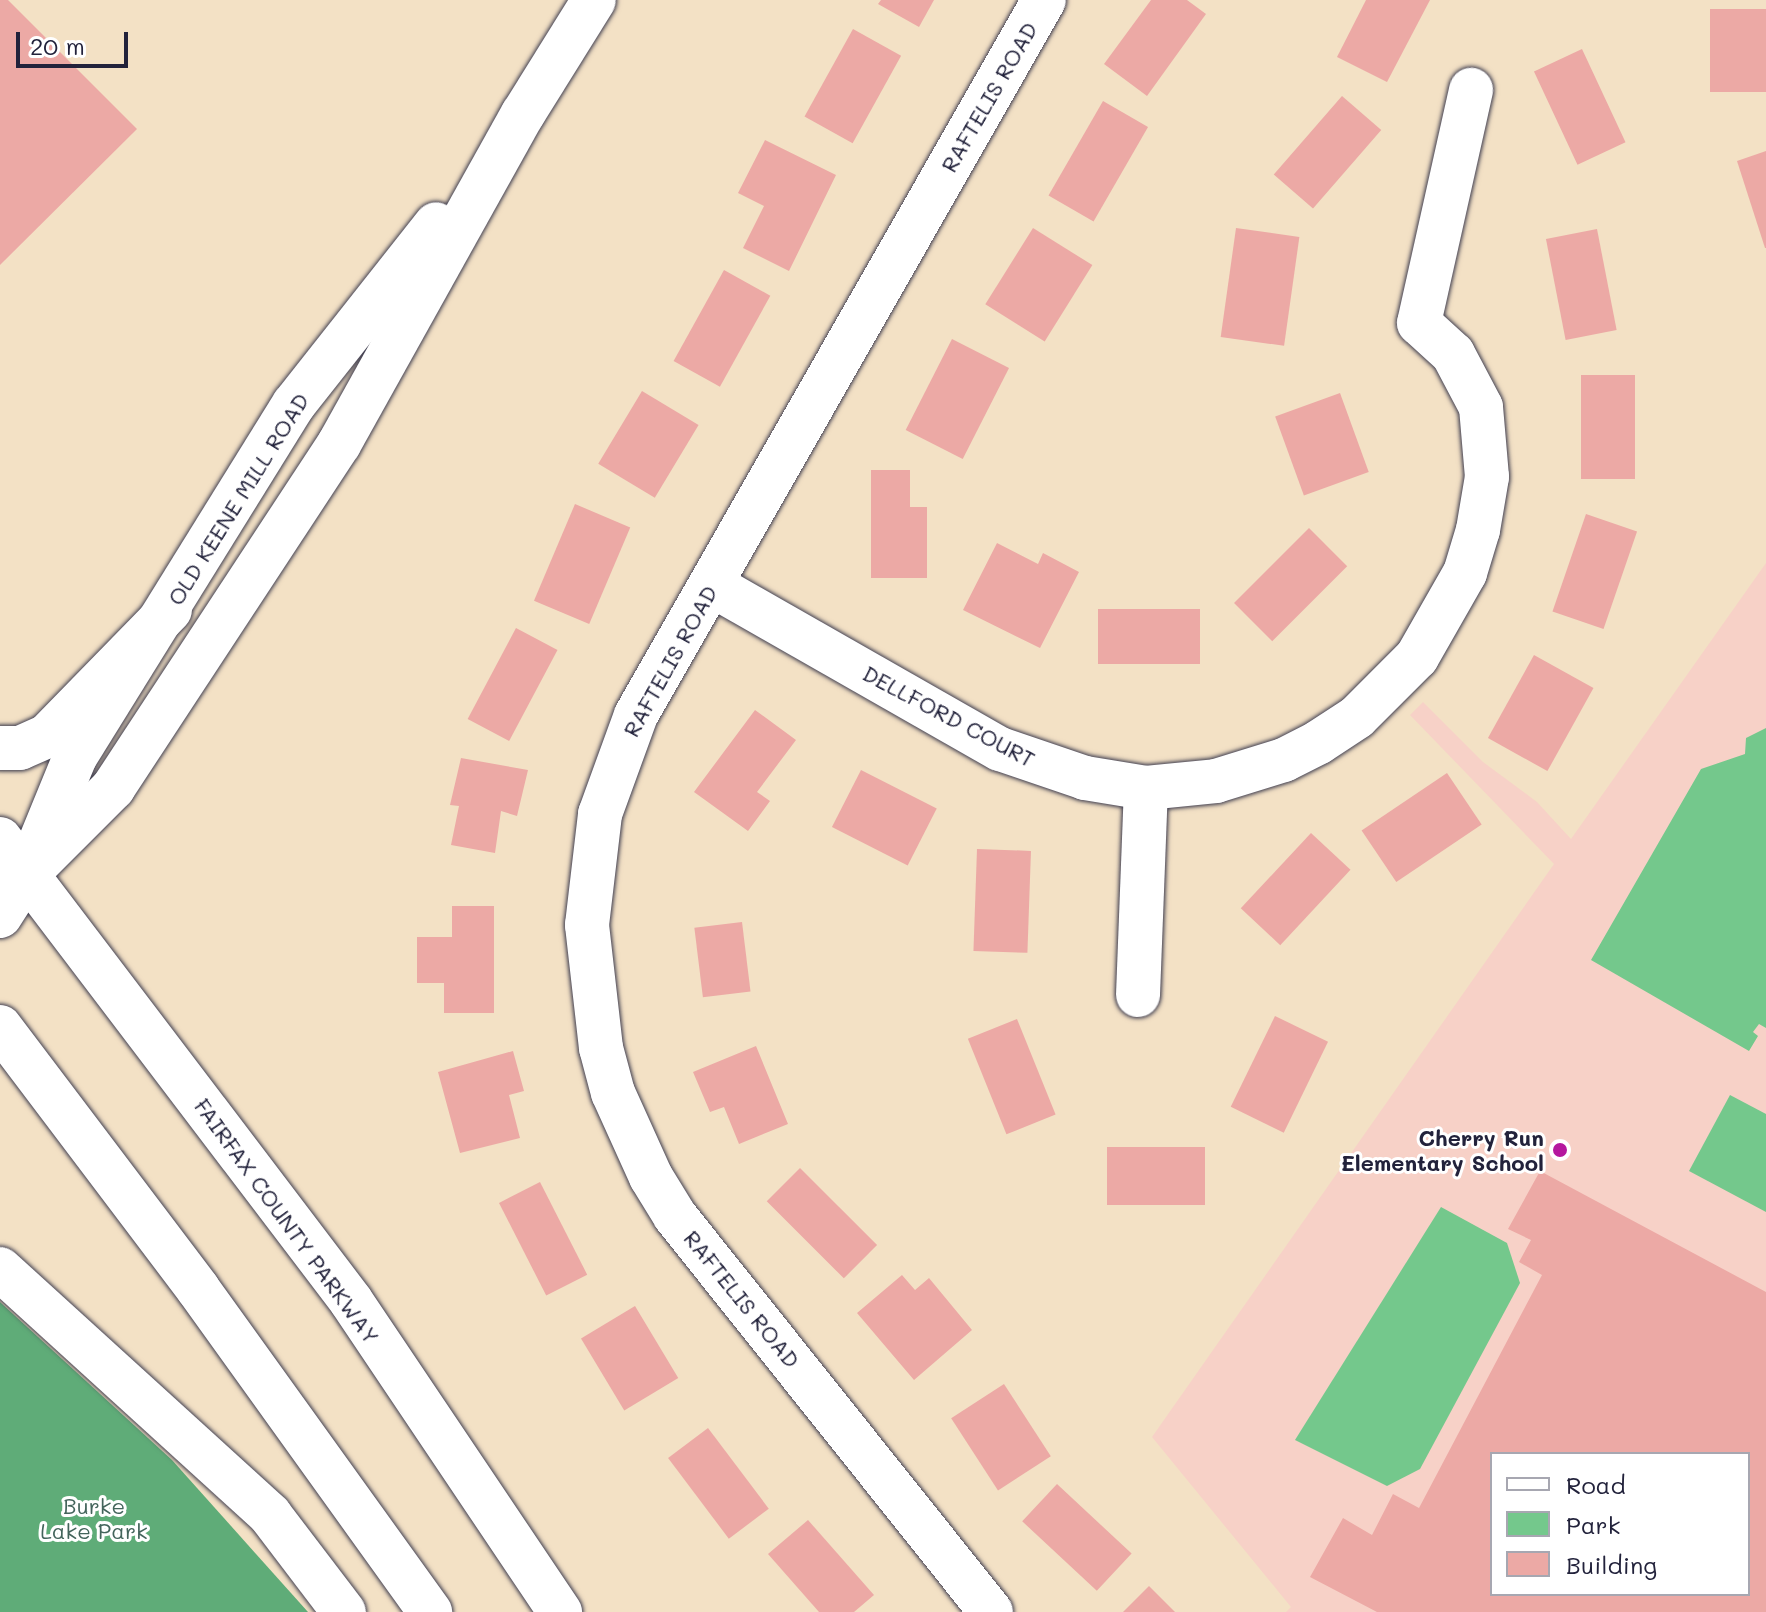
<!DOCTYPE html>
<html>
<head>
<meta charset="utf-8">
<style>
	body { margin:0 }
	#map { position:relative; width:1766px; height:1612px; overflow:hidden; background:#f3e1c5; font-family:Mali,sans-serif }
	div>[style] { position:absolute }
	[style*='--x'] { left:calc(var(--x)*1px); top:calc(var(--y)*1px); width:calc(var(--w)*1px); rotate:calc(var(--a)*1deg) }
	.built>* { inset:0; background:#f7d1c7 }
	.green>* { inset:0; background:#74c88c }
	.forest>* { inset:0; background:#5fac78 }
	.building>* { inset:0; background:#eca9a5; transform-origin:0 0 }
	.roads { filter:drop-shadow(0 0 2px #413f50) drop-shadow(0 0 2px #413f50) }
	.minor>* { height:44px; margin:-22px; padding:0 22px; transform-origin:22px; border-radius:22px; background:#fff }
	.major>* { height:44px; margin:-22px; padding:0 22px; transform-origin:22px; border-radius:22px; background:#fff }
	.highway>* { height:44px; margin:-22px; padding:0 22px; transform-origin:22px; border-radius:22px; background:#fff }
	.dots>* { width:22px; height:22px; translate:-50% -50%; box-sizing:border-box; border:4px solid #fff; border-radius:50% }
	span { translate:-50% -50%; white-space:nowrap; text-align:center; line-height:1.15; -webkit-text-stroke:6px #fff; paint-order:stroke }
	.street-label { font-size:22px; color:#22223b }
	.poi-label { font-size:22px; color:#22223b; font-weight:700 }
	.right { translate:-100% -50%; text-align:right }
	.park-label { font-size:22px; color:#43645b }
	.legend { position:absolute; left:1490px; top:1452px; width:260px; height:144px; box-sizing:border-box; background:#fff; border:2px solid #a7a7b1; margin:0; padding:10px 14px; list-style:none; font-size:24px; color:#22223b }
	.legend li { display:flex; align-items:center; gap:16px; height:40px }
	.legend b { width:40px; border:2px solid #a7a7b1 }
	.scale { position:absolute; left:16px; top:32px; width:112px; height:36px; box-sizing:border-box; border:4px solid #22223b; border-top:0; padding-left:10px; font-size:24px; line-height:28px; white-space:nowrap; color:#22223b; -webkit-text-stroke:6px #fff; paint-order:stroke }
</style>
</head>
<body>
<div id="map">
	<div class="built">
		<i style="clip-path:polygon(evenodd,1766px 563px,1766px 1612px,1286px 1612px,1291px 1607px,1152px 1437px,1554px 864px,1410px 715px,1423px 702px,1483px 762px,1537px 802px,1571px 839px,1766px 563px,1492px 1454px,1748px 1454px,1748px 1594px,1492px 1594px,1492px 1454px)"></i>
	</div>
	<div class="green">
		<i style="clip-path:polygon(1766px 728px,1766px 1028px,1759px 1024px,1753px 1032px,1758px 1036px,1749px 1051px,1591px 960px,1701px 769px,1745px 754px,1746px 738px)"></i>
		<i style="clip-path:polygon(1730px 1095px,1766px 1114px,1766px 1212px,1689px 1171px)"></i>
		<i style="clip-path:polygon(1441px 1207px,1507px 1243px,1520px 1283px,1420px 1469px,1387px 1486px,1295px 1440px)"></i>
	</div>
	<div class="forest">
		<i style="clip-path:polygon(0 1302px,172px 1460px,308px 1612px,0 1612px)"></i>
	</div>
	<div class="building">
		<i style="clip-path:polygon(0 0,8px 0,137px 129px,0 265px)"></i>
		<i style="clip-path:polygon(881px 0,934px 0,919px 27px,878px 4px)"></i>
		<i style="clip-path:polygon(1151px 0,1187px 0,1206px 14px,1147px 96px,1104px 64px)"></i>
		<i style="clip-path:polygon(1366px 0,1430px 0,1387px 82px,1337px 57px)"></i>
		<i style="left:1766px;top:9px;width:83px;height:56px;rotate:90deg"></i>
		<i style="left:853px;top:29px;width:55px;height:100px;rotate:29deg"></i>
		<i style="left:1582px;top:49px;width:103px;height:53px;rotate:65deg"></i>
		<i style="left:1342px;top:96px;width:52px;height:104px;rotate:41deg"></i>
		<i style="left:1103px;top:101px;width:52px;height:109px;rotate:30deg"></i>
		<i style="clip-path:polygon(765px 140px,836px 175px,789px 271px,743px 248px,764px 206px,738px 193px)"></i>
		<i style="clip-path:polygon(1766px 151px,1766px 248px,1765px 248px,1737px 161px)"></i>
		<i style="left:1033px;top:228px;width:70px;height:90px;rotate:32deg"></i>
		<i style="left:1236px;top:228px;width:64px;height:110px;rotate:8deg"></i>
		<i style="left:1597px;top:229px;width:103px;height:52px;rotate:79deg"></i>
		<i style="left:724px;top:270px;width:53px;height:104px;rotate:29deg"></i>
		<i style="left:952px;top:339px;width:64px;height:102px;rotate:27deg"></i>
		<i style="left:1581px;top:375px;width:54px;height:104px"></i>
		<i style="left:642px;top:391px;width:66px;height:85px;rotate:31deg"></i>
		<i style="left:1340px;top:393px;width:84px;height:69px;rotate:70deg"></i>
		<i style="clip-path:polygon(871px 470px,910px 470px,910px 507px,927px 507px,927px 578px,871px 578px)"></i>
		<i style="left:575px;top:504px;width:60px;height:105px;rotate:23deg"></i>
		<i style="left:1586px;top:514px;width:54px;height:103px;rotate:19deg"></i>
		<i style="left:1309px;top:528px;width:54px;height:106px;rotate:45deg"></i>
		<i style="clip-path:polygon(997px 543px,1038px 564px,1043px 553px,1079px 572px,1040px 648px,963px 610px)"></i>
		<i style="left:1098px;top:609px;width:102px;height:55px"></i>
		<i style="left:516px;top:628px;width:47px;height:103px;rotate:28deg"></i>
		<i style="left:1534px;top:655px;width:68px;height:95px;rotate:29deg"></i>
		<i style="clip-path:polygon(755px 710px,796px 740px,757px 792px,770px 801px,748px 831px,694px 792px)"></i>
		<i style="clip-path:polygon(461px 758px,528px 770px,517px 816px,501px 811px,495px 853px,451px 845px,459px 806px,450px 805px)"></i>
		<i style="left:861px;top:770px;width:85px;height:64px;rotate:27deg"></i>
		<i style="left:1447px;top:773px;width:62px;height:103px;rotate:56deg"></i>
		<i style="left:1311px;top:833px;width:54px;height:103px;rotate:43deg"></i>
		<i style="left:977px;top:849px;width:54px;height:102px;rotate:2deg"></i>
		<i style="clip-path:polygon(452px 906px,494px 906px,494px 1013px,444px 1013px,444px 983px,417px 983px,417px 937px,452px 937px)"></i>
		<i style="left:742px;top:922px;width:70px;height:48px;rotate:83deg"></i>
		<i style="left:1275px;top:1016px;width:59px;height:101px;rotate:26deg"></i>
		<i style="left:1017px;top:1019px;width:103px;height:53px;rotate:68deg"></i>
		<i style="clip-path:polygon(756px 1046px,788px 1124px,739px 1144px,724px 1107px,710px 1112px,693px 1072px)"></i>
		<i style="clip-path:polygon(513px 1051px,524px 1091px,509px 1095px,520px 1138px,460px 1153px,438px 1072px)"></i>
		<i style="left:1107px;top:1147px;width:98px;height:58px"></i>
		<i style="left:800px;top:1168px;width:109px;height:47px;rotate:45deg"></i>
		<i style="clip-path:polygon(evenodd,1540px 1171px,1766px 1292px,1766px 1612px,1377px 1612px,1310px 1577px,1343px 1518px,1372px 1535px,1393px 1494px,1419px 1508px,1542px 1275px,1519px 1262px,1531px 1240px,1508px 1229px,1540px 1171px,1492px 1454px,1748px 1454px,1748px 1594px,1492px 1594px,1492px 1454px)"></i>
		<i style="left:540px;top:1182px;width:104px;height:46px;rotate:63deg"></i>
		<i style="clip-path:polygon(902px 1275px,915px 1290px,929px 1278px,972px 1330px,914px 1380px,857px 1313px)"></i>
		<i style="left:635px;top:1306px;width:84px;height:63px;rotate:59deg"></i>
		<i style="left:1004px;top:1384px;width:86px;height:63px;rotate:57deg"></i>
		<i style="left:708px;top:1428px;width:101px;height:50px;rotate:53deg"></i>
		<i style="left:1057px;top:1484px;width:102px;height:51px;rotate:43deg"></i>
		<i style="clip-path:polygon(808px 1520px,874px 1595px,854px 1612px,819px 1612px,768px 1554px)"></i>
		<i style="clip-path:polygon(1149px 1586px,1175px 1612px,1123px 1612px)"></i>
	</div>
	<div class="roads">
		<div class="minor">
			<i style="--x:712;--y:585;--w:331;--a:29.7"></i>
			<i style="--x:1000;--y:749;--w:90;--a:18.8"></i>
			<i style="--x:1085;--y:778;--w:62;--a:9.3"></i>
			<i style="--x:1146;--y:788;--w:70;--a:-5.7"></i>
			<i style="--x:1216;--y:781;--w:71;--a:-17.2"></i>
			<i style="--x:1284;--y:760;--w:39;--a:-27"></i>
			<i style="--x:1319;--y:742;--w:45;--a:-33.3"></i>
			<i style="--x:1357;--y:717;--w:85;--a:-45"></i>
			<i style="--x:1417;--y:657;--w:97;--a:-60.3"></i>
			<i style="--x:1465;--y:573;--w:45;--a:-73.2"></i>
			<i style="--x:1478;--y:530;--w:54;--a:-80.4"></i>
			<i style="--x:1487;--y:477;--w:70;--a:-94.9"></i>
			<i style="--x:1481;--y:407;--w:60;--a:-117.8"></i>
			<i style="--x:1453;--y:354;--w:46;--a:-137.6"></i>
			<i style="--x:1419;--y:323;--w:239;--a:-77.4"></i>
			<i style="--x:1138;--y:995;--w:207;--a:-87.8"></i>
			<i style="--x:0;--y:1269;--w:365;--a:42.3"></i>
			<i style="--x:270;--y:1515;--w:122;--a:52.7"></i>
			<i style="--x:991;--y:1612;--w:507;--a:-128.59"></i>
			<i style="--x:675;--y:1216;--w:46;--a:-121.6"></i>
			<i style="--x:651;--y:1177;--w:92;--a:-114.3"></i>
			<i style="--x:613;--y:1093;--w:47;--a:-104.9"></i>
			<i style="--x:601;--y:1048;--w:124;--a:-96.5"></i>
			<i style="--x:587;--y:925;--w:112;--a:-83.3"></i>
			<i style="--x:600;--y:814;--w:105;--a:-70"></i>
			<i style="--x:636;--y:715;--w:823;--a:-60.29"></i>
		</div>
		<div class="major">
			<i style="--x:27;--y:874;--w:122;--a:-45"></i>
			<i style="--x:113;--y:788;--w:412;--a:-56.7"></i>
			<i style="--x:339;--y:444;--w:378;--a:-60.9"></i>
			<i style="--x:523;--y:114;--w:134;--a:-58.1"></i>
			<i style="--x:0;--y:916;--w:50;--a:-57.3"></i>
			<i style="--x:27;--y:874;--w:126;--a:-67.7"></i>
			<i style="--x:75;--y:757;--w:415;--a:-58.2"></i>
			<i style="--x:294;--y:404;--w:229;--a:-51.7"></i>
		</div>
		<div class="highway">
			<i style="--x:0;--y:748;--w:20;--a:0"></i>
			<i style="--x:20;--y:748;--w:30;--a:-24"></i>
			<i style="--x:47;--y:736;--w:176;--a:-45.7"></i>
			<i style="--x:0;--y:839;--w:580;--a:52.77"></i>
			<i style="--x:351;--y:1301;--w:375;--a:56.1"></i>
			<i style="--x:0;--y:1027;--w:328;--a:52.9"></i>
			<i style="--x:198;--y:1289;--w:398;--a:54.3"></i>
		</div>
	</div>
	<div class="dots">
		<i style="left:1560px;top:1150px;background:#b5179e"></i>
	</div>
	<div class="street-label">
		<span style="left:989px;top:97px;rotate:-60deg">RAFTELIS ROAD</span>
		<span style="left:238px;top:499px;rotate:-58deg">OLD KEENE MILL ROAD</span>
		<span style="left:670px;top:661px;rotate:-61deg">RAFTELIS ROAD</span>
		<span style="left:949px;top:716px;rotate:28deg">DELLFORD COURT</span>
		<span style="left:287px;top:1221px;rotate:54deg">FAIRFAX COUNTY PARKWAY</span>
		<span style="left:742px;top:1299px;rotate:51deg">RAFTELIS ROAD</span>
	</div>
	<div class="poi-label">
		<span class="right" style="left:1544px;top:1150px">Cherry Run<br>Elementary School</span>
	</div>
	<div class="park-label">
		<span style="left:94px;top:1518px">Burke<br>Lake Park</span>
	</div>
	<ul class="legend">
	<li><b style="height:10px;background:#fff"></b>Road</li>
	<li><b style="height:22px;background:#74c88c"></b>Park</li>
	<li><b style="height:22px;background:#eca9a5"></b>Building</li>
	</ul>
	<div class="scale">20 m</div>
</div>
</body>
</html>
